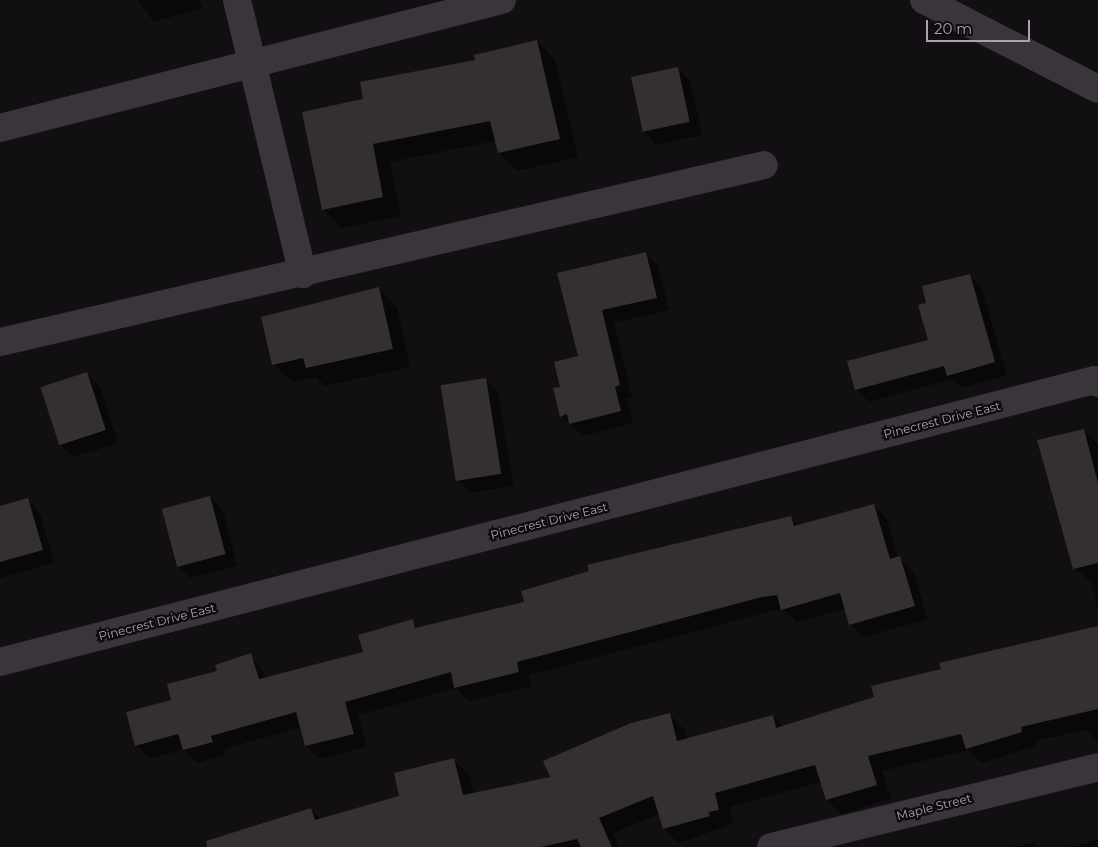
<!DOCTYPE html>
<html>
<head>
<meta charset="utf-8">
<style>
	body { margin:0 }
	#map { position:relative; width:1098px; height:847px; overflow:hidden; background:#110f11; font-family:Montserrat,sans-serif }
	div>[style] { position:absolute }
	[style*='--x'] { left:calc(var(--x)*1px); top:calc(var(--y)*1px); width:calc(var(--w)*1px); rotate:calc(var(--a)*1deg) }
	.shadow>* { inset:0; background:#0007 }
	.building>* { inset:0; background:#332f33; transform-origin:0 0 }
	.street>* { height:28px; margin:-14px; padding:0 14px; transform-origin:14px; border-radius:14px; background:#3a353b }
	span { translate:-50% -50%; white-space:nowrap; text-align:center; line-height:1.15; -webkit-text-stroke:4.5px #0c0a0c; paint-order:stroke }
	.street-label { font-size:12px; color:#ada1b1 }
	.scale { position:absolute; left:926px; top:20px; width:104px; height:22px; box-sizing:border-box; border:2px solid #ada1b1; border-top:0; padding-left:6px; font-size:15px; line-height:18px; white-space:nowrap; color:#ada1b1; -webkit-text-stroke:4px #0c0a0c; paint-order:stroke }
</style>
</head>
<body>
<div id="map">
	<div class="shadow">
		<i style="clip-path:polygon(138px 0,199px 0,202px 8px,154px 22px)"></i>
		<i style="clip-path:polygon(537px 41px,555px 60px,578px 157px,517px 171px,499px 153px,496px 141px,390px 162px,401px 216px,341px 228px,323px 209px,364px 100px)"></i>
		<i style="clip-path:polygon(678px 68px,690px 81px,702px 135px,656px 145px,644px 132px)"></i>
		<i style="clip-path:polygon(646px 253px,658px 266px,669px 310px,614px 323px,632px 397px,627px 399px,633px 423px,583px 436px,561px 416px,562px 388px,579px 357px,559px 274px)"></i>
		<i style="clip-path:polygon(969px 275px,982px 288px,1007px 375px,961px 388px,953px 379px,869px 402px,856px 389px,930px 340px,928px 303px)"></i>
		<i style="clip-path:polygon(379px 289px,397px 307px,410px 367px,325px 386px,316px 377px,292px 382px,273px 364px)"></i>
		<i style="clip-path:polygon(87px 374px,100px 386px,118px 443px,73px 457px,60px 445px)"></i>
		<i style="clip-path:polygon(485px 379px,498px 392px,514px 486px,471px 493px,458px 480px)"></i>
		<i style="clip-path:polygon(1084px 430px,1098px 444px,1098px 611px,1091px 582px,1074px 568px)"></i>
		<i style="clip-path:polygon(210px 498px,223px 510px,237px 566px,190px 578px,177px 566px)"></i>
		<i style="clip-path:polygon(28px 500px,40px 513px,54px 563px,0 578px,0 507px)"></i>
		<i style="clip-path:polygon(874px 506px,887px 519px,898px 558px,913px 571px,928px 619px,864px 637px,850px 624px,846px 609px,796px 622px,783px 609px,776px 610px,529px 675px,532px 686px,469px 701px,456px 688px,358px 715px,367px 747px,320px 759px,306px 746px,301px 727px,224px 749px,225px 755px,197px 763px,184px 749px,150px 759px,136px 745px,173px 700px,251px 655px,267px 678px,365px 653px,412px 621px,419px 628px,526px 603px,791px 518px,799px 526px)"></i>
		<i style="clip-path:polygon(1098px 627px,1098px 742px,1085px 730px,1035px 741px,1036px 746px,981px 763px,968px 750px,882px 771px,891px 799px,841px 814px,827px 800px,821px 782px,729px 807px,733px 824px,678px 843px,664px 829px,659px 814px,613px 833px,619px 847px,250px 847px,310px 809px,321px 820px,401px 796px,454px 760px,469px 775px,474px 794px,552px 778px,669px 714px,684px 729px,687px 739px,773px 716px,783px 727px)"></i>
		<i style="clip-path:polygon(1098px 839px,1098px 847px,1071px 847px)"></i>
		<i style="clip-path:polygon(1033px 842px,1037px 847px,1014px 847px)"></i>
	</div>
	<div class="building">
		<i style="clip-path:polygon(537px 40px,560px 139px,498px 153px,490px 121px,373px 144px,383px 197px,322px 210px,302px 112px,363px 99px,360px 82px,475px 60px,474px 55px)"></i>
		<i style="left:678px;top:67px;width:56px;height:48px;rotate:78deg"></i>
		<i style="clip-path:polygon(646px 252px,657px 298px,602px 310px,620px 385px,615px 387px,621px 411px,569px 424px,567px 414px,560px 417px,553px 388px,560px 387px,554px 362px,578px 356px,557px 273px)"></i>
		<i style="clip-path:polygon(970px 274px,995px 362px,947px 376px,944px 366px,855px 390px,847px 361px,928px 340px,918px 305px,926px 303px,922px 286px)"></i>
		<i style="clip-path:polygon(379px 287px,393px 349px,306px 368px,303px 358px,272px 365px,261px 317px)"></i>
		<i style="left:87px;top:372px;width:61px;height:49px;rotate:72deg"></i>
		<i style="left:486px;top:378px;width:97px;height:46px;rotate:81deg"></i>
		<i style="clip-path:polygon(1084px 429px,1098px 483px,1098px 563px,1073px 569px,1037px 440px)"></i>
		<i style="left:210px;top:496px;width:60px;height:50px;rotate:75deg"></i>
		<i style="clip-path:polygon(28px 498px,43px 550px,0 562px,0 506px)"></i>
		<i style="clip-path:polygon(874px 504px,890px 559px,900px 556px,915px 606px,849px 625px,840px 593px,781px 610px,777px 595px,762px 597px,517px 662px,519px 672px,454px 688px,451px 672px,345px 702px,354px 734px,305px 746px,296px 712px,211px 736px,213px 742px,183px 750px,178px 734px,135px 746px,126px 712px,171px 700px,167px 684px,217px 671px,215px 665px,251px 653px,259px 679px,363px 652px,358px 635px,413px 619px,415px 628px,524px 602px,521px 591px,589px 571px,587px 565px,791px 516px,794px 526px)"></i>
		<i style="clip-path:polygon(1098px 626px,1098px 709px,1021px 727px,1022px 732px,966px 749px,961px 734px,868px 756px,877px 785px,826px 800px,815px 765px,715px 793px,719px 810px,708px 812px,710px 816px,663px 829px,653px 796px,599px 818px,612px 847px,581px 847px,577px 839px,541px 847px,207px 847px,206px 841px,311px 808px,315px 820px,399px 796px,394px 773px,454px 758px,463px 795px,550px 777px,543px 761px,631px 723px,670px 713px,677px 741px,773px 715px,776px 728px,874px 697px,871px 686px,941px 669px,939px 663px)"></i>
	</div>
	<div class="street">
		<i style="--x:237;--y:0;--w:282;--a:76.5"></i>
		<i style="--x:924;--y:0;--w:195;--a:27.1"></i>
		<i style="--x:0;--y:128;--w:518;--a:-14.3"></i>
		<i style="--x:0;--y:342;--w:784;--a:-13.04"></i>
		<i style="--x:0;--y:662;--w:1130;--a:-14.45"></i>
		<i style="--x:1094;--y:380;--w:5;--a:37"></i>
		<i style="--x:771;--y:847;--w:337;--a:-13.7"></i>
	</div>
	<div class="street-label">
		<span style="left:942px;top:420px;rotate:-14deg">Pinecrest Drive East</span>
		<span style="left:549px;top:521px;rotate:-14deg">Pinecrest Drive East</span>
		<span style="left:157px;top:622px;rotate:-14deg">Pinecrest Drive East</span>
		<span style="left:934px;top:807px;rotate:-14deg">Maple Street</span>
	</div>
	<div class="scale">20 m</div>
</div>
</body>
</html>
